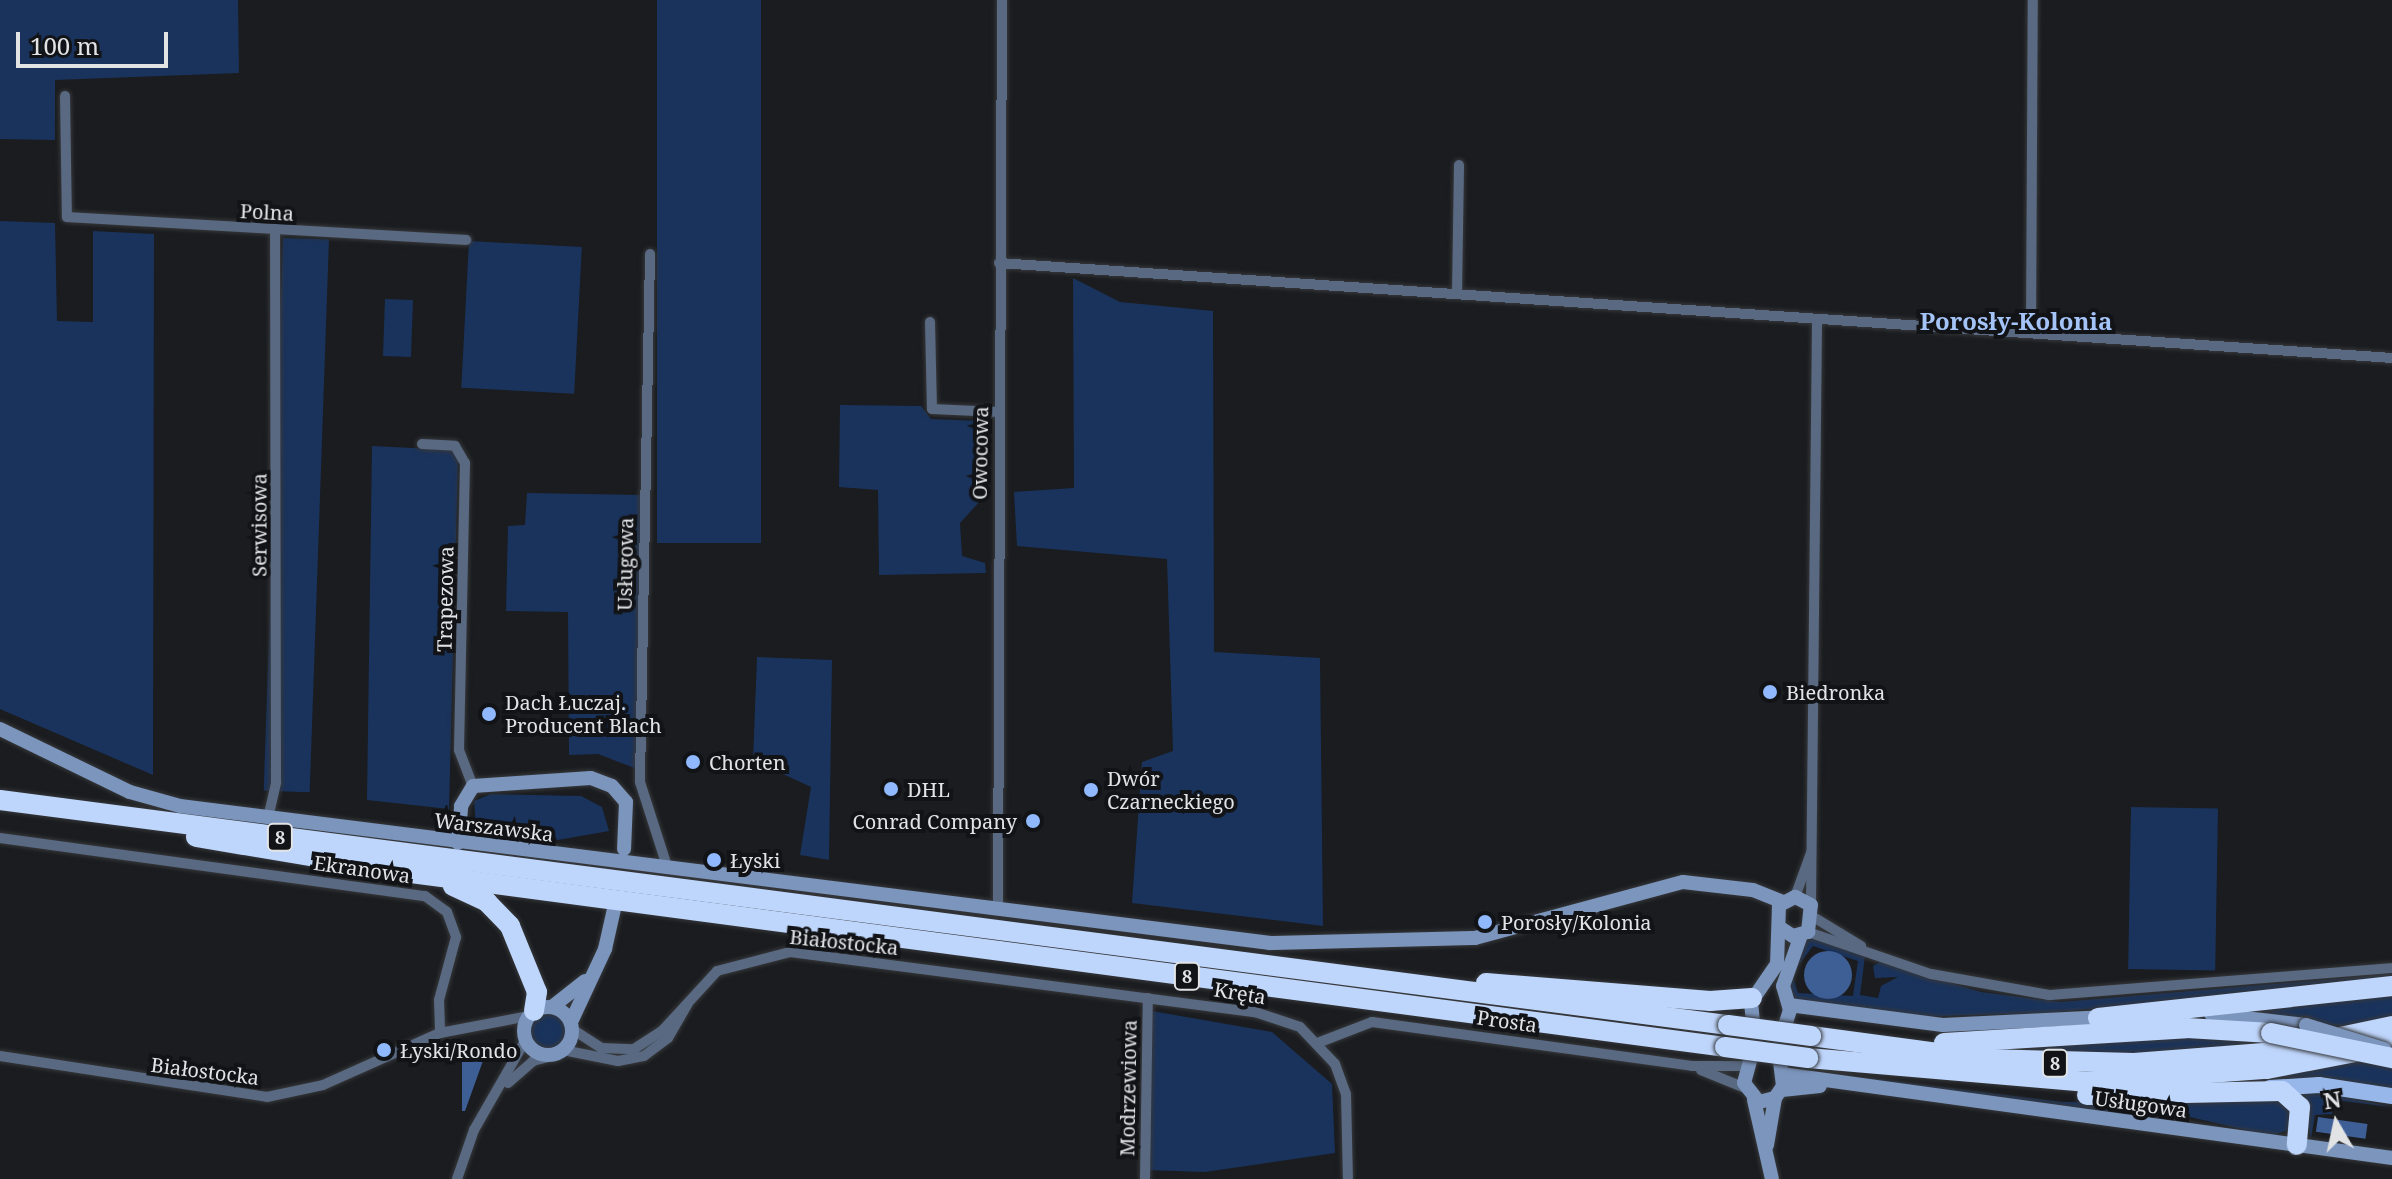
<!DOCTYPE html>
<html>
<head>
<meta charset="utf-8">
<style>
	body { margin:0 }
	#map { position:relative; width:2392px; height:1179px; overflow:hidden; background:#1a1c1f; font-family:"Noto Serif",serif }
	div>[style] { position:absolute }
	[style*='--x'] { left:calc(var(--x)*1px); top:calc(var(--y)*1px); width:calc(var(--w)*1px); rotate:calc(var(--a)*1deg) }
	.green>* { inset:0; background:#1a335c; transform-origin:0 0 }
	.round { border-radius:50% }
	.water>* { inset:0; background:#3e5f96; transform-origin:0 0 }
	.roads { filter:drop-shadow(0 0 2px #36383b) drop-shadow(0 0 2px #36383b) }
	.street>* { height:10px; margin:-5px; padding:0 5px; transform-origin:5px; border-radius:5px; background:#596981 }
	.secondary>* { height:14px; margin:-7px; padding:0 7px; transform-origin:7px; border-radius:7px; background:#7c95bd }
	.secondary>.ring { margin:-7px; padding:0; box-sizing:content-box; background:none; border:14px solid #7c95bd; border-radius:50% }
	.primary>* { height:16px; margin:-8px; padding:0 8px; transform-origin:8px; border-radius:8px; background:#97b7eb }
	.highway>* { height:20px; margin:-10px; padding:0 10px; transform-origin:10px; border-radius:10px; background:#bfd6fc }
	.bridges { filter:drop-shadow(0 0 2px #36383b) drop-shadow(0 0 2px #36383b) }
	.secondary-bridge>* { height:14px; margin:-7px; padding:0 7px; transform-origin:7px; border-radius:7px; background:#7c95bd }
	.highway-bridge>* { height:20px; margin:-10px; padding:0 10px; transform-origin:10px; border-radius:10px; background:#bfd6fc }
	.dots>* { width:22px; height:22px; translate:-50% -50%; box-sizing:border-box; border:4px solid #111316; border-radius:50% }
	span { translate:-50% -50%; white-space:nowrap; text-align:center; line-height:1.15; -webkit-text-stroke:8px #111316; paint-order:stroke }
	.shield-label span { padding:2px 6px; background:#111316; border:2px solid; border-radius:6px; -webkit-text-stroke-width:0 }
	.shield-label { font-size:18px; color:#e1e3e5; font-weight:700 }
	.street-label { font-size:20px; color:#e1e3e5 }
	.poi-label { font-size:20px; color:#e1e3e5 }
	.left { translate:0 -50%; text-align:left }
	.right { translate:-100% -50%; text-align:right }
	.quarter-label { font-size:24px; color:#a4c3f6; font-weight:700 }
	.north { position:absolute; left:2296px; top:1083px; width:80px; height:80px; -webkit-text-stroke:6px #111316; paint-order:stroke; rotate:351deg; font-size:22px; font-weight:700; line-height:32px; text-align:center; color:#e1e3e5 }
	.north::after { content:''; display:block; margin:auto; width:28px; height:36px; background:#e1e3e5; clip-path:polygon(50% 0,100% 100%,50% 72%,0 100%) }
	.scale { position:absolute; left:16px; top:32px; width:152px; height:36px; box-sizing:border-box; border:4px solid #e1e3e5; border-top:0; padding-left:10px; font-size:24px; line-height:28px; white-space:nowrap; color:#e1e3e5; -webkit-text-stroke:6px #111316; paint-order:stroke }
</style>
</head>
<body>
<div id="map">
	<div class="green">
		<i style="clip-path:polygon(0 0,238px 0,239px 73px,55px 80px,55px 140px,0 139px)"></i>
		<i style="left:657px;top:0;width:104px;height:543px"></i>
		<i style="clip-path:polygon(0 221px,55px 223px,57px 321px,93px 322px,93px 231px,154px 234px,153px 775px,0 709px)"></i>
		<i style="left:283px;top:238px;width:46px;height:553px;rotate:2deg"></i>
		<i style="left:469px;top:241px;width:113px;height:147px;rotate:3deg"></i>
		<i style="clip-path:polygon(1073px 278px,1120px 302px,1213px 311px,1214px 652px,1320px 658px,1323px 926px,1132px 903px,1142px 762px,1173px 751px,1167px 559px,1017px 546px,1014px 492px,1074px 488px)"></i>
		<i style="left:385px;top:299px;width:28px;height:57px;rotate:2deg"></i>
		<i style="clip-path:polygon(840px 405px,921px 406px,931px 419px,982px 421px,981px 500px,960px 523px,962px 556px,985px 563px,986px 573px,879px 575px,878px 490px,839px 487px)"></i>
		<i style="clip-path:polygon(372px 446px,454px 450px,458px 459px,449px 809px,367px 800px)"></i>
		<i style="clip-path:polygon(527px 493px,642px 495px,637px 769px,598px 754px,569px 755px,568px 612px,506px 611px,508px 526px,525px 525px)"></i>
		<i style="clip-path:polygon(757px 657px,832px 660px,829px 860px,800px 855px,811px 787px,753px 760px)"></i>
		<i style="clip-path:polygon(491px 794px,581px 796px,602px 807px,609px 831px,558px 840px,476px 825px,474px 801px)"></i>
		<i style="left:2131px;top:807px;width:87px;height:162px;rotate:1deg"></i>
		<i style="clip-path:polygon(1812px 939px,1865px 956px,1860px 995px,1878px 998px,1881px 986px,1898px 977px,1875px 978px,1873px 966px,1880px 962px,1981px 992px,2060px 1002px,2392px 974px,2392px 981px,2046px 1013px,1907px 1017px,1797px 1002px,1788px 994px,1793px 977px,1798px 993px,1853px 996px,1858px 961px,1813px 946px,1795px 970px,1800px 944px)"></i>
		<i style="clip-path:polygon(2392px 992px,2392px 1017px,2352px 1028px,2231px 1008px)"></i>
		<i style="clip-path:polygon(1152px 1011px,1272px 1032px,1332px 1084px,1335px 1153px,1205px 1172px,1146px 1170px)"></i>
		<i class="round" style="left:530px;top:1013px;width:36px;height:36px"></i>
		<i style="clip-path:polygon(2173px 1035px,2277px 1042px,2140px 1056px,1982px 1049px)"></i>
		<i style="clip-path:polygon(2359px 1060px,2392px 1068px,2392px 1090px,2068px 1087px)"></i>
		<i style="clip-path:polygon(1812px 1071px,2062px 1102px,2290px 1100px,2291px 1129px,2271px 1136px,2160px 1110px,2120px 1115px)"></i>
		<i style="clip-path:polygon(2298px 1091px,2322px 1092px,2392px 1107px,2334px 1100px,2332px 1114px,2315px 1115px,2311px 1138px)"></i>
	</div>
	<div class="water">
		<i class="round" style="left:1804px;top:951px;width:48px;height:48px"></i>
		<i style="clip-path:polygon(462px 1050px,484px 1058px,465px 1111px,462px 1111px)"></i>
		<i style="left:2318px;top:1117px;width:50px;height:15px;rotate:8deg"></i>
	</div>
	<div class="roads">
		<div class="street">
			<i style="--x:65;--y:96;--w:121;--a:89.1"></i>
			<i style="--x:67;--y:217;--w:400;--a:3.3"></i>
			<i style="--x:650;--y:254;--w:528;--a:91.09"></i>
			<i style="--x:640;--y:782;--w:91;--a:72.2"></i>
			<i style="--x:999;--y:263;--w:1396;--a:3.9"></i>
			<i style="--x:1457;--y:294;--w:129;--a:-89.1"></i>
			<i style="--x:930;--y:322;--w:87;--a:88.7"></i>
			<i style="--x:932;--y:409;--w:66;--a:2.6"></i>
			<i style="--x:2031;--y:333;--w:333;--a:-89.7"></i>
			<i style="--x:422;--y:444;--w:33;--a:3"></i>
			<i style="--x:455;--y:446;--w:20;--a:60"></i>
			<i style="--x:465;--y:463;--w:287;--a:91.2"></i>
			<i style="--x:459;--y:750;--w:39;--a:69"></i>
			<i style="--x:268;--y:818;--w:37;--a:-77"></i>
			<i style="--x:276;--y:782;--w:551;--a:-90.1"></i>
			<i style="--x:0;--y:838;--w:429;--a:7.8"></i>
			<i style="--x:425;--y:896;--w:27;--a:36"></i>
			<i style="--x:447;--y:912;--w:27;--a:70"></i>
			<i style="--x:456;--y:937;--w:65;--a:105.1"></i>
			<i style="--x:439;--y:1000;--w:33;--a:88"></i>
			<i style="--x:1795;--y:897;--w:47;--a:-70"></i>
			<i style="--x:1811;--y:905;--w:585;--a:-89.41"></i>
			<i style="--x:998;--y:907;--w:907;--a:-89.75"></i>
			<i style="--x:1815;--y:918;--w:54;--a:31.3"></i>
			<i style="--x:1808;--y:932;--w:130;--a:18.9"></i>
			<i style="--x:1931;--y:974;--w:120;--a:10.1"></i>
			<i style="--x:2049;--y:995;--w:344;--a:-4.5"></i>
			<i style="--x:572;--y:1029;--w:35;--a:33"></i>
			<i style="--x:601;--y:1048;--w:33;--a:2"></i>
			<i style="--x:634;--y:1049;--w:35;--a:-33"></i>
			<i style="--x:663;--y:1030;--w:80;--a:-47.5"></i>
			<i style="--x:717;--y:971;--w:75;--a:-14.6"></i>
			<i style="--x:790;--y:952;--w:469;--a:7.4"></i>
			<i style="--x:1255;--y:1012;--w:47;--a:18.4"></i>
			<i style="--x:1300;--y:1027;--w:51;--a:46.6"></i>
			<i style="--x:1335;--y:1064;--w:32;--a:70"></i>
			<i style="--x:1346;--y:1094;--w:85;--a:88.7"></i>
			<i style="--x:1320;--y:1042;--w:56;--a:-21"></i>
			<i style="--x:1372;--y:1022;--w:323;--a:7.8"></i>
			<i style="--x:1692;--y:1066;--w:57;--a:0"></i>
			<i style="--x:563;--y:1050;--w:56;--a:11.3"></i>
			<i style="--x:618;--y:1061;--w:26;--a:-11"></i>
			<i style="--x:644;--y:1056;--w:30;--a:-37"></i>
			<i style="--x:668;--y:1038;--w:39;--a:-60"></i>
			<i style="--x:0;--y:1056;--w:270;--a:8.7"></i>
			<i style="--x:267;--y:1097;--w:57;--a:-12.1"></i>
			<i style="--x:323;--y:1085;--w:128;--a:-24"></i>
			<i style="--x:440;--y:1033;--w:91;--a:-10.8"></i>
			<i style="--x:1701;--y:1070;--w:48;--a:22.2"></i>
			<i style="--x:508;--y:1083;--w:33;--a:-41"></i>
			<i style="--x:533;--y:1061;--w:20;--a:-15"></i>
			<i style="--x:457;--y:1179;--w:52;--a:-70.9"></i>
			<i style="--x:474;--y:1130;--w:103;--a:-60.2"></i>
			<i style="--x:1145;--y:1179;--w:181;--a:-89.1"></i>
		</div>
		<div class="secondary">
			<i style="--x:0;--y:729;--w:144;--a:25.9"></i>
			<i style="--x:130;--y:792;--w:52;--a:15.6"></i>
			<i style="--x:180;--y:806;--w:1099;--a:7.16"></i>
			<i style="--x:1270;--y:943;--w:205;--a:-1.4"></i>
			<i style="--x:1475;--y:938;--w:215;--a:-15.1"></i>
			<i style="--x:1683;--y:882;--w:70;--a:6.5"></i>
			<i style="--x:1753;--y:890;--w:31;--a:22"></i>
			<i style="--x:458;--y:843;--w:37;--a:-85"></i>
			<i style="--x:461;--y:806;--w:23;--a:-59"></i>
			<i style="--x:473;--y:786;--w:118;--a:-3.9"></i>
			<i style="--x:591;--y:778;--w:22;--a:21"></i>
			<i style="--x:612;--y:786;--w:21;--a:49"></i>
			<i style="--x:626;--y:802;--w:47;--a:92.4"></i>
			<i style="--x:1779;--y:927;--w:17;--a:33"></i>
			<i style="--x:1793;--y:936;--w:16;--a:-15"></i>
			<i style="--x:1808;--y:932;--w:27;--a:-84"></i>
			<i style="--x:1811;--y:905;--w:18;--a:-153"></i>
			<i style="--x:1795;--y:897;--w:18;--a:153"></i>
			<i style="--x:1779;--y:905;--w:59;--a:91.9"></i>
			<i style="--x:1777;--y:964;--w:46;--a:124.4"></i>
			<i style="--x:1751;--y:1002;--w:41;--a:84.4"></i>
			<i style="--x:1755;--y:1043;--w:41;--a:105.4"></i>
			<i style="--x:1744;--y:1083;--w:24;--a:52"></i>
			<i style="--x:1759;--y:1102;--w:16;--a:-14"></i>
			<i style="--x:1775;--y:1098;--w:14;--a:-56"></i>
			<i style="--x:1783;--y:1086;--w:39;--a:-97"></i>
			<i style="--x:1778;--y:1047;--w:39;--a:-72"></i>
			<i style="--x:1790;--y:1010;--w:25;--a:-106"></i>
			<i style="--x:1783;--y:986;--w:54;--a:-70.6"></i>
			<i style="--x:1789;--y:1005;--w:155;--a:7.4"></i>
			<i style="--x:1943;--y:1025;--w:164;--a:-2.8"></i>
			<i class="ring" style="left:524px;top:1007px;width:34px;height:34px"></i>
			<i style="--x:552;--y:1007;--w:42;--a:-38.2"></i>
			<i style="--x:2211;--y:1014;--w:96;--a:6.6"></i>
			<i style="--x:571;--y:1022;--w:81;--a:-65"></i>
			<i style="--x:605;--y:949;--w:41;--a:-77.3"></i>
			<i style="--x:1782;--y:1074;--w:616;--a:7.84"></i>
			<i style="--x:1782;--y:1090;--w:38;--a:-6"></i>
			<i style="--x:1754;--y:1100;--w:81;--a:77.2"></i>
			<i style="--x:1767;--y:1145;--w:48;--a:-80.3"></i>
		</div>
		<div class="primary">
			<i style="--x:2270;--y:1088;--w:49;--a:-3.5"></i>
			<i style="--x:2319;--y:1085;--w:74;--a:8.6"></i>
		</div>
		<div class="highway">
			<i style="--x:0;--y:800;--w:1743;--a:7.42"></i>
			<i style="--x:196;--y:837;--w:218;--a:9.5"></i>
			<i style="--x:411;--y:873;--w:1325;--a:7.54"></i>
			<i style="--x:453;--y:886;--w:38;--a:25"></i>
			<i style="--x:487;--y:902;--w:33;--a:46"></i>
			<i style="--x:510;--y:926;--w:71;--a:67.8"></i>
			<i style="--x:537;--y:992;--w:19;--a:99"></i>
			<i style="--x:1486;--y:983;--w:225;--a:4.6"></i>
			<i style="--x:1710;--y:1001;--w:42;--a:-4.1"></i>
			<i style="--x:2098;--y:1018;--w:296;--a:-6.2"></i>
			<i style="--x:1811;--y:1036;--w:175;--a:7.6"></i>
			<i style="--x:1984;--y:1059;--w:150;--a:1.5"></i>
			<i style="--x:2134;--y:1063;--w:130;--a:-4.4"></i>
			<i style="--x:2264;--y:1053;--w:131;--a:-11.9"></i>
			<i style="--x:1944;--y:1043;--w:243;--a:-3.5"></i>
			<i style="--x:2187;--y:1028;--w:84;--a:3.4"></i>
			<i style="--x:1808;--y:1058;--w:281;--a:4.9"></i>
			<i style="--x:2088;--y:1082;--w:179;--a:-4.2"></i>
			<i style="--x:2267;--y:1069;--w:127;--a:-10.9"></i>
			<i style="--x:2087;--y:1095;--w:195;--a:-1.2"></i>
			<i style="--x:2282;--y:1091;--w:24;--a:42"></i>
			<i style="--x:2300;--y:1107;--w:38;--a:95"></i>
		</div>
	</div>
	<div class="bridges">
		<div class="secondary-bridge">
			<i style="--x:2306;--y:1025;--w:82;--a:17.1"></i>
		</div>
		<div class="highway-bridge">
			<i style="--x:1728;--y:1025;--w:84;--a:7.5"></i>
			<i style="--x:2271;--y:1033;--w:124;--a:11.7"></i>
			<i style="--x:1725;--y:1047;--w:84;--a:7.5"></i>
		</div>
	</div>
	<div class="dots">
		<i style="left:1770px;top:692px;background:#8fb8fd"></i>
		<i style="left:489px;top:714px;background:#8fb8fd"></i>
		<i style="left:693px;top:762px;background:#8fb8fd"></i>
		<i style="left:891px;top:789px;background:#8fb8fd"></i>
		<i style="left:1091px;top:790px;background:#8fb8fd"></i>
		<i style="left:1033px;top:821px;background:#8fb8fd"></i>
		<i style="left:714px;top:860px;background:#8fb8fd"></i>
		<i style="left:1485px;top:922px;background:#8fb8fd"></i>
		<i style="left:384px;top:1050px;background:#8fb8fd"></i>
	</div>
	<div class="shield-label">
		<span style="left:280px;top:837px">8</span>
		<span style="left:1187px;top:976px">8</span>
		<span style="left:2055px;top:1063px">8</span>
	</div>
	<div class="street-label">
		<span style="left:267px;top:212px;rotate:3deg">Polna</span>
		<span style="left:980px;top:453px;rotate:-89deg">Owocowa</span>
		<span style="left:259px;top:525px;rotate:-90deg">Serwisowa</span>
		<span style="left:625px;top:564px;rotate:-89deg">Usługowa</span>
		<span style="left:445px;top:599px;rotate:-89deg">Trapezowa</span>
		<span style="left:494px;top:827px;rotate:7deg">Warszawska</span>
		<span style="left:362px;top:869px;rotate:8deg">Ekranowa</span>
		<span style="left:844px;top:942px;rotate:6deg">Białostocka</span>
		<span style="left:1240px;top:993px;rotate:9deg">Kręta</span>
		<span style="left:1507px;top:1021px;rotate:8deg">Prosta</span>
		<span style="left:205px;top:1071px;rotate:7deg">Białostocka</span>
		<span style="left:1128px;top:1088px;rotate:-89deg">Modrzewiowa</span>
		<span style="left:2141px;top:1104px;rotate:8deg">Usługowa</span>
	</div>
	<div class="poi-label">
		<span class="left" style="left:1786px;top:692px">Biedronka</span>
		<span class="left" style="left:505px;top:714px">Dach Łuczaj.<br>Producent Blach</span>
		<span class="left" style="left:709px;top:762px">Chorten</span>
		<span class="left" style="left:1107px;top:790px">Dwór<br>Czarneckiego</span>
		<span class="left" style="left:907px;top:789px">DHL</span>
		<span class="right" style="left:1017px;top:821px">Conrad Company</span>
		<span class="left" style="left:730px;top:860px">Łyski</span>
		<span class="left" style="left:1501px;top:922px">Porosły/Kolonia</span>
		<span class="left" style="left:400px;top:1050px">Łyski/Rondo</span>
	</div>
	<div class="quarter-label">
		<span style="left:2016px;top:321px">Porosły-Kolonia</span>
	</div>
	<div class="north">N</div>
	<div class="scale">100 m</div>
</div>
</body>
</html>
